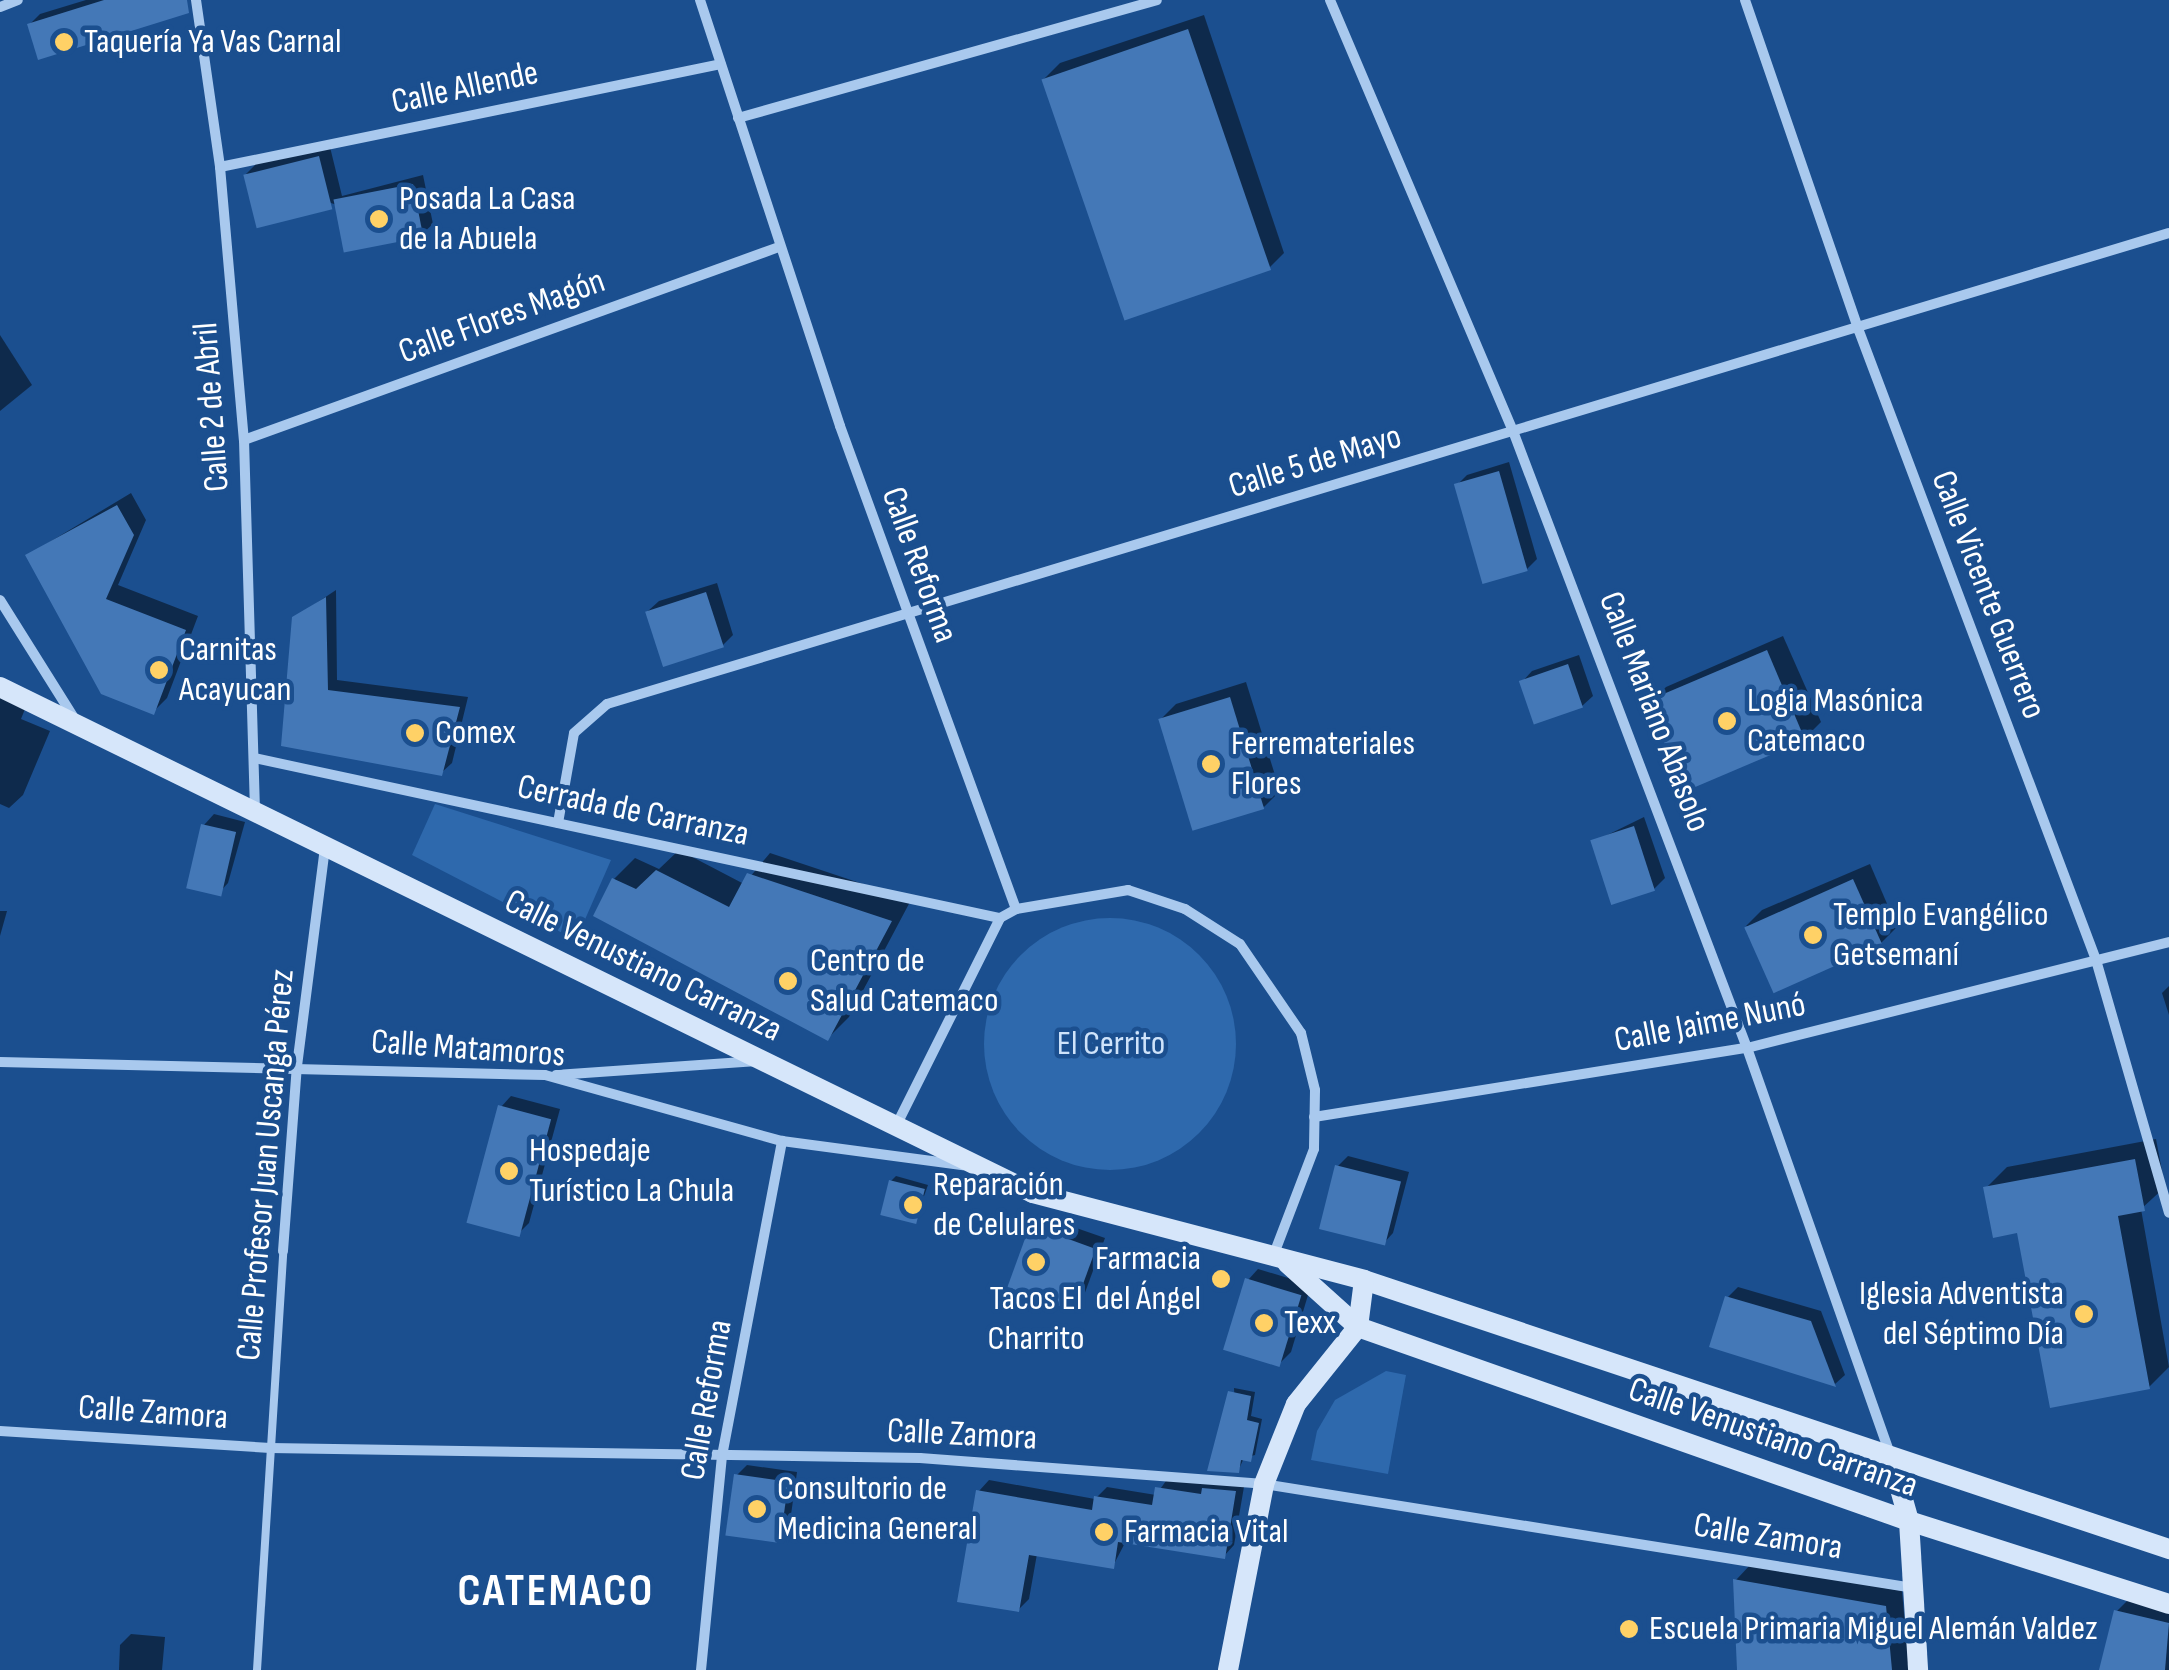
<!DOCTYPE html>
<html>
<head>
<meta charset="utf-8">
<style>
	body { margin:0 }
	#map { position:relative; width:2169px; height:1670px; overflow:hidden; background:#1b4f8f; font-family:"Sofia Sans Condensed",sans-serif }
	div>[style] { position:absolute }
	[style*='--x'] { left:calc(var(--x)*1px); top:calc(var(--y)*1px); width:calc(var(--w)*1px); rotate:calc(var(--a)*1deg) }
	.green>* { inset:0; background:#2e69ad }
	.round { border-radius:50% }
	.shadow>* { inset:0; background:#0007 }
	.building>* { inset:0; background:#4478b7; transform-origin:0 0 }
	.lane>* { height:8px; margin:-4px; padding:0 4px; transform-origin:4px; border-radius:4px; background:#a9c9ee }
	.street>* { height:10px; margin:-5px; padding:0 5px; transform-origin:5px; border-radius:5px; background:#a9c9ee }
	.secondary>* { height:20px; margin:-10px; padding:0 10px; transform-origin:10px; border-radius:10px; background:#d6e6fa }
	.dots>* { width:28px; height:28px; translate:-50% -50%; box-sizing:border-box; border:5px solid #1b4f8f; border-radius:50% }
	span { translate:-50% -50%; white-space:nowrap; text-align:center; line-height:1.15; -webkit-text-stroke:9px #1b4f8f; paint-order:stroke }
	.poi-label { font-size:35px; color:#fff }
	.left { translate:0 -50%; text-align:left }
	.right { translate:-100% -50%; text-align:right }
	.street-label { font-size:35px; color:#fff }
	.park-label { font-size:35px; color:#cfe3fa }
	.district-label { font-size:45px; color:#fff; font-weight:700; letter-spacing:2.5px }
</style>
</head>
<body>
<div id="map">
	<div class="green">
		<i style="clip-path:polygon(435px 804px,611px 860px,576px 940px,412px 855px)"></i>
		<i class="round" style="left:984px;top:918px;width:252px;height:252px"></i>
		<i style="clip-path:polygon(1386px 1371px,1406px 1375px,1388px 1474px,1311px 1460px,1317px 1431px,1335px 1400px)"></i>
	</div>
	<div class="shadow">
		<i style="clip-path:polygon(86px 0,160px 0,30px 24px,40px 14px)"></i>
		<i style="clip-path:polygon(1204px 15px,1284px 253px,1268px 269px,1044px 79px,1060px 63px)"></i>
		<i style="clip-path:polygon(330px 147px,342px 196px,423px 175px,433px 224px,422px 234px,246px 174px,257px 163px)"></i>
		<i style="clip-path:polygon(0 335px,32px 385px,0 411px)"></i>
		<i style="clip-path:polygon(1509px 462px,1537px 559px,1527px 569px,1457px 485px,1467px 475px)"></i>
		<i style="clip-path:polygon(131px 493px,146px 520px,118px 585px,198px 616px,167px 698px,153px 712px,28px 555px)"></i>
		<i style="clip-path:polygon(717px 583px,733px 635px,723px 645px,648px 611px,659px 601px)"></i>
		<i style="clip-path:polygon(336px 590px,337px 680px,468px 697px,452px 763px,441px 773px,284px 744px,294px 618px)"></i>
		<i style="clip-path:polygon(1783px 636px,1821px 722px,1805px 738px,1650px 703px,1666px 687px)"></i>
		<i style="clip-path:polygon(1579px 655px,1593px 696px,1582px 706px,1522px 682px,1532px 671px)"></i>
		<i style="clip-path:polygon(1246px 682px,1280px 791px,1264px 807px,1160px 720px,1176px 704px)"></i>
		<i style="clip-path:polygon(0 691px,27px 704px,21px 719px,50px 731px,23px 795px,9px 808px,0 804px)"></i>
		<i style="clip-path:polygon(214px 814px,245px 822px,228px 883px,218px 894px,204px 825px)"></i>
		<i style="clip-path:polygon(1644px 817px,1665px 878px,1654px 889px,1593px 842px)"></i>
		<i style="clip-path:polygon(679px 850px,744px 884px,770px 853px,911px 900px,849px 1017px,828px 1038px,614px 879px,635px 858px,659px 869px)"></i>
		<i style="clip-path:polygon(1870px 864px,1897px 927px,1881px 943px,1746px 926px,1762px 910px)"></i>
		<i style="clip-path:polygon(0 911px,7px 911px,0 936px)"></i>
		<i style="clip-path:polygon(2169px 986px,2169px 1015px,2162px 993px)"></i>
		<i style="clip-path:polygon(511px 1096px,560px 1109px,529px 1223px,518px 1234px,501px 1107px)"></i>
		<i style="clip-path:polygon(2156px 1139px,2165px 1187px,2141px 1209px,2169px 1367px,2149px 1387px,1986px 1188px,2007px 1167px)"></i>
		<i style="clip-path:polygon(1348px 1156px,1409px 1172px,1393px 1233px,1383px 1244px,1337px 1167px)"></i>
		<i style="clip-path:polygon(896px 1176px,928px 1185px,915px 1221px,891px 1181px)"></i>
		<i style="clip-path:polygon(1042px 1216px,1105px 1238px,1083px 1298px,1072px 1308px,1032px 1227px)"></i>
		<i style="clip-path:polygon(1258px 1269px,1311px 1285px,1291px 1352px,1281px 1362px,1248px 1280px)"></i>
		<i style="clip-path:polygon(1738px 1287px,1821px 1311px,1845px 1375px,1835px 1384px,1728px 1297px)"></i>
		<i style="clip-path:polygon(1234px 1388px,1255px 1392px,1251px 1416px,1262px 1419px,1255px 1455px,1244px 1458px,1238px 1471px)"></i>
		<i style="clip-path:polygon(747px 1465px,797px 1472px,789px 1529px,779px 1540px,737px 1475px)"></i>
		<i style="clip-path:polygon(1168px 1478px,1245px 1481px,1234px 1545px,1224px 1556px,1126px 1541px,1113px 1566px,1037px 1554px,1029px 1599px,1018px 1610px,979px 1491px,989px 1480px,1095px 1499px,1107px 1487px,1156px 1495px)"></i>
		<i style="clip-path:polygon(1751px 1564px,1902px 1591px,1909px 1670px,1739px 1670px,1736px 1580px)"></i>
		<i style="clip-path:polygon(2132px 1596px,2169px 1605px,2169px 1670px,2102px 1670px,2117px 1611px)"></i>
		<i style="clip-path:polygon(131px 1634px,165px 1637px,162px 1670px,119px 1670px,120px 1645px)"></i>
	</div>
	<div class="building">
		<i style="clip-path:polygon(104px 0,187px 0,189px 13px,38px 60px,27px 24px)"></i>
		<i style="left:1188px;top:29px;width:255px;height:155px;rotate:71deg"></i>
		<i style="left:319px;top:156px;width:55px;height:78px;rotate:76deg"></i>
		<i style="left:413px;top:184px;width:54px;height:81px;rotate:79deg"></i>
		<i style="left:1499px;top:471px;width:104px;height:47px;rotate:74deg"></i>
		<i style="clip-path:polygon(117px 505px,134px 535px,106px 599px,186px 630px,154px 715px,101px 694px,25px 555px)"></i>
		<i style="left:706px;top:592px;width:58px;height:64px;rotate:72deg"></i>
		<i style="clip-path:polygon(326px 597px,328px 690px,460px 707px,442px 776px,281px 746px,292px 617px)"></i>
		<i style="left:1767px;top:650px;width:98px;height:131px;rotate:67deg"></i>
		<i style="left:1568px;top:664px;width:46px;height:52px;rotate:71deg"></i>
		<i style="left:1230px;top:697px;width:117px;height:75px;rotate:73deg"></i>
		<i style="left:201px;top:824px;width:36px;height:66px;rotate:13deg"></i>
		<i style="left:1634px;top:826px;width:68px;height:46px;rotate:72deg"></i>
		<i style="clip-path:polygon(656px 870px,729px 907px,747px 873px,892px 921px,828px 1041px,593px 916px,612px 878px,636px 889px)"></i>
		<i style="left:1853px;top:879px;width:72px;height:119px;rotate:66deg"></i>
		<i style="left:498px;top:1105px;width:55px;height:122px;rotate:15deg"></i>
		<i style="clip-path:polygon(2135px 1159px,2145px 1211px,2118px 1216px,2150px 1389px,2050px 1408px,2017px 1233px,1993px 1238px,1983px 1187px)"></i>
		<i style="left:1335px;top:1165px;width:68px;height:66px;rotate:14deg"></i>
		<i style="left:889px;top:1180px;width:37px;height:36px;rotate:14deg"></i>
		<i style="left:1030px;top:1225px;width:70px;height:66px;rotate:20deg"></i>
		<i style="left:1245px;top:1278px;width:59px;height:75px;rotate:17deg"></i>
		<i style="clip-path:polygon(1725px 1296px,1811px 1321px,1836px 1387px,1709px 1347px)"></i>
		<i style="clip-path:polygon(1228px 1391px,1251px 1396px,1247px 1420px,1259px 1423px,1251px 1462px,1241px 1460px,1239px 1473px,1207px 1471px)"></i>
		<i style="left:734px;top:1474px;width:55px;height:62px;rotate:8deg"></i>
		<i style="clip-path:polygon(1155px 1487px,1201px 1494px,1202px 1488px,1236px 1491px,1225px 1559px,1118px 1542px,1114px 1569px,1029px 1555px,1019px 1612px,957px 1602px,976px 1490px,1092px 1510px,1094px 1496px,1152px 1505px)"></i>
		<i style="clip-path:polygon(1733px 1579px,1886px 1606px,1892px 1670px,1737px 1670px)"></i>
		<i style="clip-path:polygon(2114px 1610px,2169px 1623px,2165px 1670px,2099px 1670px)"></i>
	</div>
	<div class="lane">
		<i style="--x:257;--y:1670;--w:420;--a:-86.4"></i>
	</div>
	<div class="street">
		<i style="--x:196;--y:0;--w:169;--a:81.8"></i>
		<i style="--x:220;--y:167;--w:274;--a:85"></i>
		<i style="--x:244;--y:440;--w:371;--a:88.3"></i>
		<i style="--x:700;--y:0;--w:448;--a:71.8"></i>
		<i style="--x:840;--y:426;--w:514;--a:69.98"></i>
		<i style="--x:1330;--y:0;--w:468;--a:67"></i>
		<i style="--x:1513;--y:431;--w:660;--a:69.23"></i>
		<i style="--x:1747;--y:1048;--w:431;--a:70.6"></i>
		<i style="--x:1745;--y:0;--w:350;--a:71"></i>
		<i style="--x:1859;--y:331;--w:672;--a:69.35"></i>
		<i style="--x:2096;--y:960;--w:263;--a:73.9"></i>
		<i style="--x:0;--y:7;--w:19;--a:-21"></i>
		<i style="--x:738;--y:118;--w:435;--a:-15.7"></i>
		<i style="--x:220;--y:167;--w:511;--a:-11.62"></i>
		<i style="--x:244;--y:440;--w:569;--a:-19.84"></i>
		<i style="--x:0;--y:600;--w:139;--a:57.9"></i>
		<i style="--x:254;--y:758;--w:763;--a:12.11"></i>
		<i style="--x:558;--y:823;--w:91;--a:-79.9"></i>
		<i style="--x:574;--y:733;--w:44;--a:-41.3"></i>
		<i style="--x:607;--y:704;--w:1631;--a:-16.78"></i>
		<i style="--x:0;--y:1062;--w:545;--a:1.37"></i>
		<i style="--x:545;--y:1075;--w:246;--a:15.6"></i>
		<i style="--x:782;--y:1141;--w:183;--a:7.6"></i>
		<i style="--x:556;--y:1075;--w:198;--a:-4"></i>
		<i style="--x:1314;--y:1117;--w:438;--a:-9.1"></i>
		<i style="--x:1747;--y:1048;--w:435;--a:-14.1"></i>
		<i style="--x:897;--y:1124;--w:230;--a:-63.4"></i>
		<i style="--x:1000;--y:918;--w:18;--a:-29"></i>
		<i style="--x:1016;--y:909;--w:114;--a:-9.6"></i>
		<i style="--x:1128;--y:890;--w:60;--a:18.4"></i>
		<i style="--x:1185;--y:909;--w:65;--a:32.5"></i>
		<i style="--x:1240;--y:944;--w:108;--a:55.6"></i>
		<i style="--x:1301;--y:1033;--w:59;--a:76.2"></i>
		<i style="--x:1315;--y:1090;--w:59;--a:91"></i>
		<i style="--x:1314;--y:1149;--w:112;--a:110.9"></i>
		<i style="--x:283;--y:1251;--w:186;--a:-85.7"></i>
		<i style="--x:297;--y:1066;--w:222;--a:-82.7"></i>
		<i style="--x:0;--y:1431;--w:271;--a:3.6"></i>
		<i style="--x:270;--y:1448;--w:650;--a:0.88"></i>
		<i style="--x:920;--y:1458;--w:345;--a:4.3"></i>
		<i style="--x:1264;--y:1484;--w:657;--a:9.1"></i>
		<i style="--x:701;--y:1670;--w:215;--a:-84.4"></i>
		<i style="--x:722;--y:1456;--w:321;--a:-79.2"></i>
	</div>
	<div class="secondary">
		<i style="--x:0;--y:687;--w:1150;--a:26.1"></i>
		<i style="--x:1033;--y:1193;--w:342;--a:14.7"></i>
		<i style="--x:1364;--y:1280;--w:849;--a:18.48"></i>
		<i style="--x:1287;--y:1263;--w:96;--a:42"></i>
		<i style="--x:1358;--y:1327;--w:584;--a:19.4"></i>
		<i style="--x:1909;--y:1521;--w:273;--a:17.7"></i>
		<i style="--x:1358;--y:1327;--w:47;--a:-82.7"></i>
		<i style="--x:1891;--y:1457;--w:66;--a:74.3"></i>
		<i style="--x:1909;--y:1521;--w:149;--a:86.5"></i>
		<i style="--x:1228;--y:1670;--w:189;--a:-79"></i>
		<i style="--x:1264;--y:1484;--w:86;--a:-68.2"></i>
		<i style="--x:1296;--y:1404;--w:99;--a:-51.2"></i>
	</div>
	<div class="dots">
		<i style="left:64px;top:42px;background:#ffd166"></i>
		<i style="left:379px;top:219px;background:#ffd166"></i>
		<i style="left:159px;top:670px;background:#ffd166"></i>
		<i style="left:1727px;top:721px;background:#ffd166"></i>
		<i style="left:415px;top:733px;background:#ffd166"></i>
		<i style="left:1211px;top:764px;background:#ffd166"></i>
		<i style="left:1813px;top:935px;background:#ffd166"></i>
		<i style="left:788px;top:981px;background:#ffd166"></i>
		<i style="left:509px;top:1171px;background:#ffd166"></i>
		<i style="left:913px;top:1205px;background:#ffd166"></i>
		<i style="left:1036px;top:1262px;background:#ffd166"></i>
		<i style="left:1221px;top:1279px;background:#ffd166"></i>
		<i style="left:2084px;top:1314px;background:#ffd166"></i>
		<i style="left:1264px;top:1323px;background:#ffd166"></i>
		<i style="left:757px;top:1509px;background:#ffd166"></i>
		<i style="left:1104px;top:1532px;background:#ffd166"></i>
		<i style="left:1629px;top:1629px;background:#ffd166"></i>
	</div>
	<div class="poi-label">
		<span class="left" style="left:84px;top:42px">Taquería Ya Vas Carnal</span>
		<span class="left" style="left:399px;top:219px">Posada La Casa<br>de la Abuela</span>
		<span class="left" style="left:179px;top:670px">Carnitas<br>Acayucan</span>
		<span class="left" style="left:1747px;top:721px">Logia Masónica<br>Catemaco</span>
		<span class="left" style="left:435px;top:733px">Comex</span>
		<span class="left" style="left:1231px;top:764px">Ferremateriales<br>Flores</span>
		<span class="left" style="left:1833px;top:935px">Templo Evangélico<br>Getsemaní</span>
		<span class="left" style="left:810px;top:981px">Centro de<br>Salud Catemaco</span>
		<span class="left" style="left:529px;top:1171px">Hospedaje<br>Turístico La Chula</span>
		<span class="left" style="left:933px;top:1205px">Reparación<br>de Celulares</span>
		<span class="right" style="left:1201px;top:1279px">Farmacia<br>del Ángel</span>
		<span class="right" style="left:2064px;top:1314px">Iglesia Adventista<br>del Séptimo Día</span>
		<span style="left:1036px;top:1319px">Tacos El<br>Charrito</span>
		<span class="left" style="left:1284px;top:1323px">Texx</span>
		<span class="left" style="left:777px;top:1509px">Consultorio de<br>Medicina General</span>
		<span class="left" style="left:1124px;top:1532px">Farmacia Vital</span>
		<span class="left" style="left:1649px;top:1629px">Escuela Primaria Miguel Alemán Valdez</span>
	</div>
	<div class="street-label">
		<span style="left:465px;top:88px;rotate:-12deg">Calle Allende</span>
		<span style="left:502px;top:317px;rotate:-20deg">Calle Flores Magón</span>
		<span style="left:212px;top:407px;rotate:-94deg">Calle 2 de Abril</span>
		<span style="left:1315px;top:462px;rotate:-17deg">Calle 5 de Mayo</span>
		<span style="left:919px;top:565px;rotate:70deg">Calle Reforma</span>
		<span style="left:1988px;top:595px;rotate:69deg">Calle Vicente Guerrero</span>
		<span style="left:1654px;top:712px;rotate:69deg">Calle Mariano Abasolo</span>
		<span style="left:633px;top:811px;rotate:12deg">Cerrada de Carranza</span>
		<span style="left:643px;top:966px;rotate:26deg">Calle Venustiano Carranza</span>
		<span style="left:1710px;top:1023px;rotate:-11deg">Calle Jaime Nunó</span>
		<span style="left:468px;top:1049px;rotate:4deg">Calle Matamoros</span>
		<span style="left:266px;top:1165px;rotate:-85deg">Calle Profesor Juan Uscanga Pérez</span>
		<span style="left:707px;top:1400px;rotate:-80deg">Calle Reforma</span>
		<span style="left:153px;top:1413px;rotate:4deg">Calle Zamora</span>
		<span style="left:962px;top:1435px;rotate:3deg">Calle Zamora</span>
		<span style="left:1773px;top:1438px;rotate:19deg">Calle Venustiano Carranza</span>
		<span style="left:1768px;top:1537px;rotate:9deg">Calle Zamora</span>
	</div>
	<div class="park-label">
		<span style="left:1111px;top:1044px">El Cerrito</span>
	</div>
	<div class="district-label">
		<span style="left:556px;top:1592px">CATEMACO</span>
	</div>
</div>
</body>
</html>
